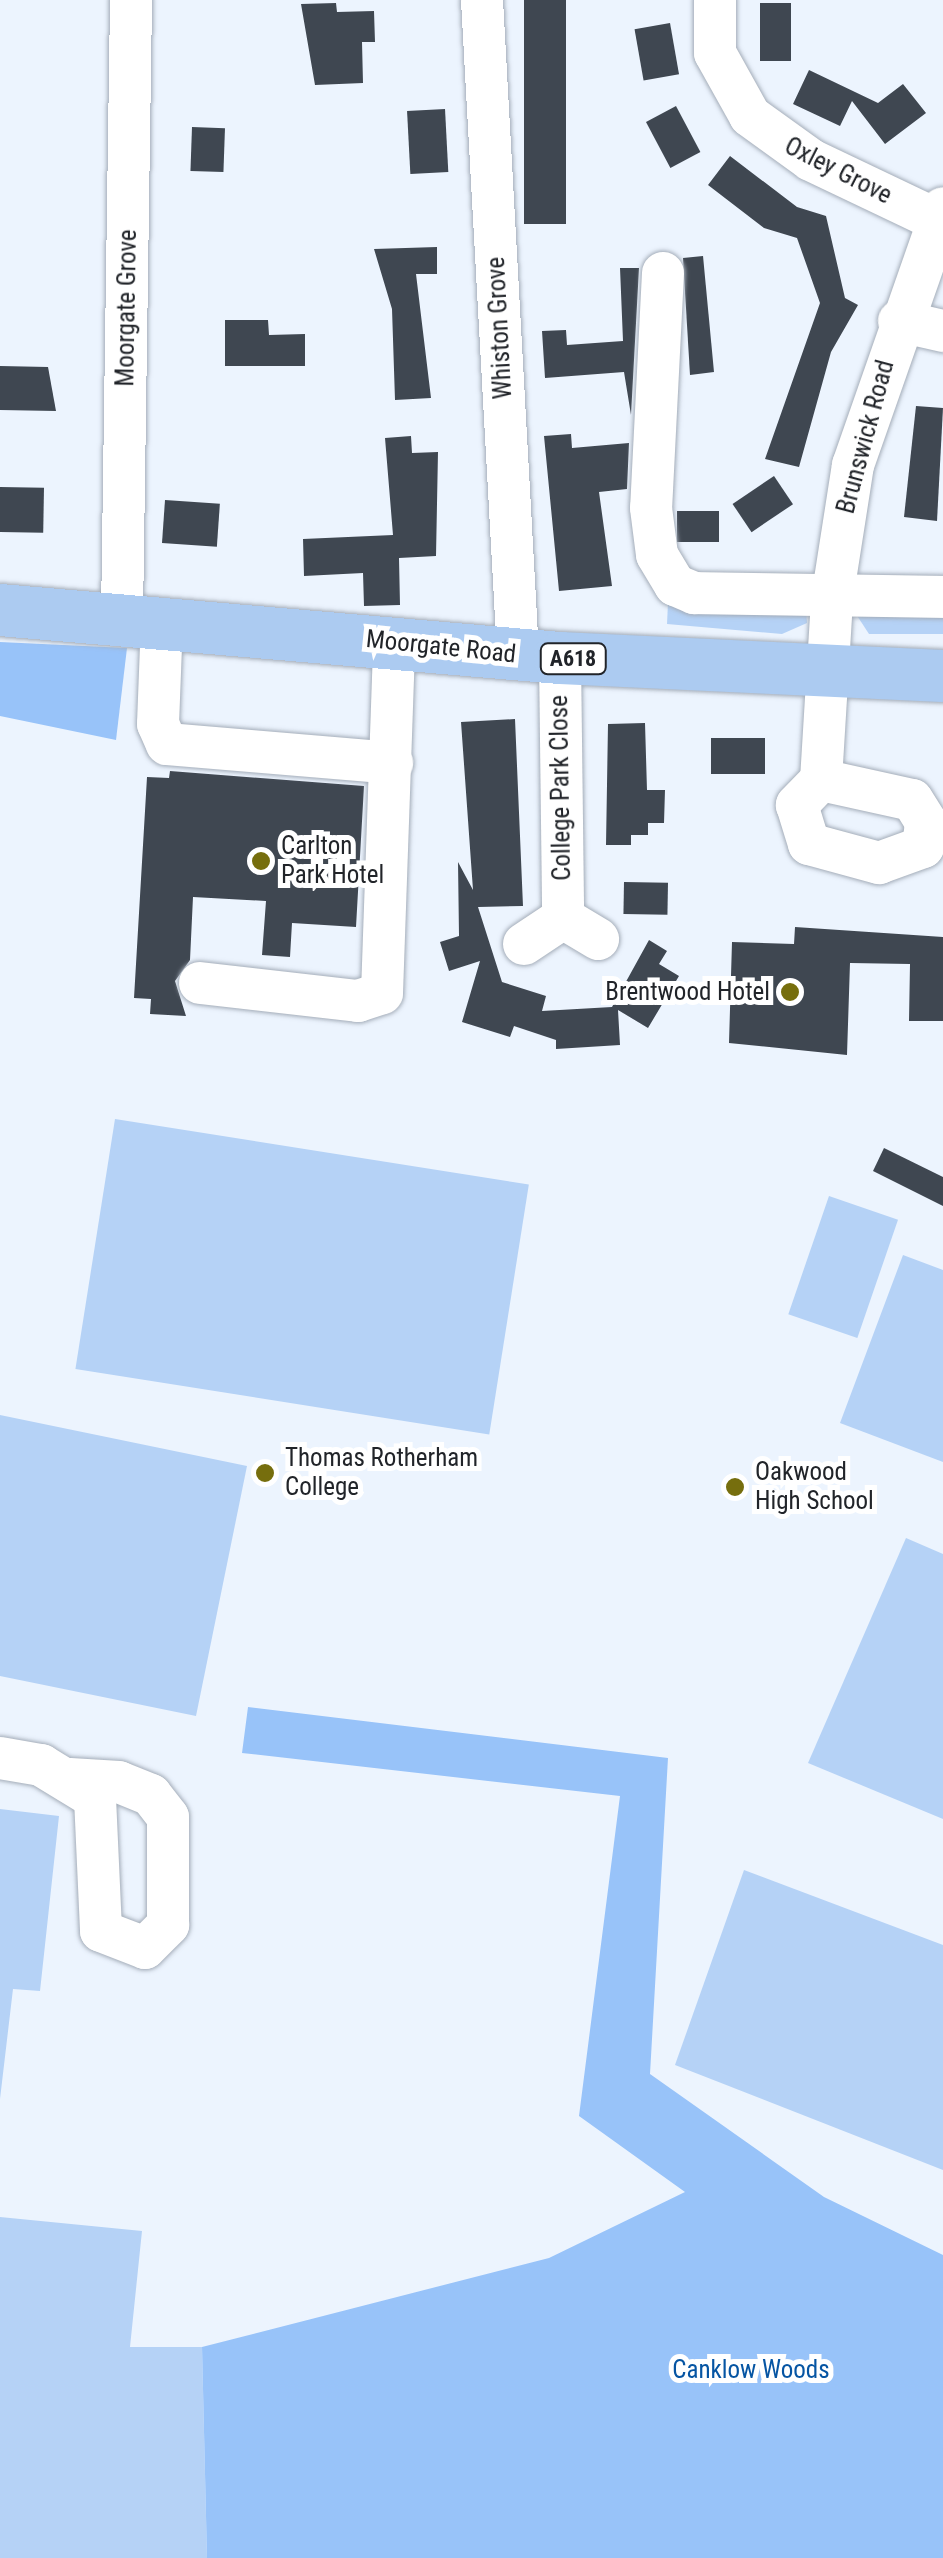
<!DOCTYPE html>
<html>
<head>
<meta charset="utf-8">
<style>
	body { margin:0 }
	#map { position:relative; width:943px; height:2558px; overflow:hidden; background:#ecf4fe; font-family:"Roboto Condensed",sans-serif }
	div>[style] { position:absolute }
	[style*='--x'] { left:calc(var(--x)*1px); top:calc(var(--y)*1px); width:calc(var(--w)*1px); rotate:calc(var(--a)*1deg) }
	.green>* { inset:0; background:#b5d2f6; transform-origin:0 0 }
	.forest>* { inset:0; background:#98c3f9 }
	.building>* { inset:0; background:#3f4751; transform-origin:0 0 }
	.roads { filter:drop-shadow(0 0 2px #a4adb9) drop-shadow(0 0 2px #a4adb9) }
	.minor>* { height:42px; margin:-21px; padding:0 21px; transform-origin:21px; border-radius:21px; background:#fff }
	.major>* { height:52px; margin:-26px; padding:0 26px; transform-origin:26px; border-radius:26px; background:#accbf1 }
	.dots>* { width:28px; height:28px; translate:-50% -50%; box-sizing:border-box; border:5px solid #fff; border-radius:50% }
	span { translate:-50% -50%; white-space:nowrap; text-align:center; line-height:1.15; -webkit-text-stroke:10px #fff; paint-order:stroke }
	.shield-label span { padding:2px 8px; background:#fff; border:2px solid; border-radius:8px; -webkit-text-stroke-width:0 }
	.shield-label { font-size:22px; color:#212429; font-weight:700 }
	.street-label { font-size:25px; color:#212429 }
	.poi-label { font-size:25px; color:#212429 }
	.left { translate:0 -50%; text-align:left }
	.right { translate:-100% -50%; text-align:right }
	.park-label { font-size:25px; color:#0655a3 }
</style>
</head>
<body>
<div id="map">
	<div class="green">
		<i style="clip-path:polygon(668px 603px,806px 609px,807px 623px,782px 634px,667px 624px)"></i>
		<i style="clip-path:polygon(854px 611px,943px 611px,943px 634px,869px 634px)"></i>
		<i style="left:115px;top:1119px;width:419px;height:253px;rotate:9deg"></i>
		<i style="left:829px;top:1196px;width:73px;height:125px;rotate:19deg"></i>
		<i style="clip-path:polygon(903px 1255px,943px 1270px,943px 1462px,840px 1423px)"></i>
		<i style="clip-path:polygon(0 1415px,247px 1466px,196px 1716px,0 1676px)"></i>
		<i style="clip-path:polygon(906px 1538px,943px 1554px,943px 1819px,808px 1763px)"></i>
		<i style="clip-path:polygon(0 1809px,59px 1816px,40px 1991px,13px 1989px,0 2099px)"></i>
		<i style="clip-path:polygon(744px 1870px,943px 1945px,943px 2170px,675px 2065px)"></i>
		<i style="clip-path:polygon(0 2217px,142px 2231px,130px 2347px,202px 2347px,207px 2558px,0 2558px)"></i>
	</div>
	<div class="forest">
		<i style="clip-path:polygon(0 642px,127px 648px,116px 740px,0 716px)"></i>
		<i style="clip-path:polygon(248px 1707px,668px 1758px,650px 2074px,824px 2197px,943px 2255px,943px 2558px,207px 2558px,202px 2347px,549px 2258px,685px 2192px,579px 2116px,620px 1796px,242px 1753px)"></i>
	</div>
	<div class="building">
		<i style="left:524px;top:0;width:42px;height:224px"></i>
		<i style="clip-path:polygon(336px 3px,337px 12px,374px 11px,375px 42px,362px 42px,363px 83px,315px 85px,301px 4px)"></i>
		<i style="left:760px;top:3px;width:31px;height:58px"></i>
		<i style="left:670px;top:23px;width:52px;height:36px;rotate:80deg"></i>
		<i style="clip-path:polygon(809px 70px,878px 103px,903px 84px,926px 113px,885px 144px,852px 101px,840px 126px,793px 104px)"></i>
		<i style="left:676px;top:106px;width:52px;height:34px;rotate:62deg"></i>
		<i style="left:445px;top:109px;width:63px;height:38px;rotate:87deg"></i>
		<i style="left:192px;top:127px;width:33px;height:44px;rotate:2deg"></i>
		<i style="clip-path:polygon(730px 156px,797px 207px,826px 216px,845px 298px,858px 305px,831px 352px,799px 467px,765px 459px,820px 303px,797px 238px,764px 228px,708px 185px)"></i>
		<i style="clip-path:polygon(437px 247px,437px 274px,416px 274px,431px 398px,395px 400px,392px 309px,374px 249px)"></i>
		<i style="clip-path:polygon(703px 256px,714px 372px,690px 375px,683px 258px)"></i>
		<i style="clip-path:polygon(620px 268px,639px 268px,631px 415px,624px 372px,545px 378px,542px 331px,566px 330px,567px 345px,623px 341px)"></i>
		<i style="clip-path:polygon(225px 320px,268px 320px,269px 335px,305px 334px,305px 366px,225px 366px)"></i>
		<i style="clip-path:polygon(0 366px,48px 367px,56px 411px,0 410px)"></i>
		<i style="clip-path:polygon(916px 406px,943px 408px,937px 521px,904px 517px)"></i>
		<i style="clip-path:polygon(571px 434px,572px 448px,629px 443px,627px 489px,599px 492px,612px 586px,559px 591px,544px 436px)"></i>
		<i style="clip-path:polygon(411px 436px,412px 453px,438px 452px,436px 556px,399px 558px,400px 605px,364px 606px,363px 573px,304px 576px,303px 539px,393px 535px,385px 438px)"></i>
		<i style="left:774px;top:476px;width:34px;height:50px;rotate:56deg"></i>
		<i style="left:0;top:487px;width:44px;height:45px;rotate:1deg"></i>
		<i style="left:165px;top:500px;width:55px;height:43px;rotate:4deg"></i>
		<i style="left:677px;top:511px;width:42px;height:31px"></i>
		<i style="clip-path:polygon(515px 719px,523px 906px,478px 907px,502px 982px,546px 996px,542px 1011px,612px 1007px,649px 940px,667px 951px,659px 964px,679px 976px,648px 1028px,618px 1010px,620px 1045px,556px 1049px,556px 1040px,514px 1026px,510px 1037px,462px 1022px,480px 961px,449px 971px,440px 942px,459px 936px,458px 862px,473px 890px,461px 722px)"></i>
		<i style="clip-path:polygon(645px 723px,647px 790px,665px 790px,664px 823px,648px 823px,648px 835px,631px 835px,631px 845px,606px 845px,608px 724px)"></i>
		<i style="left:765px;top:738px;width:36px;height:54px;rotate:90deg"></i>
		<i style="clip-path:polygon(170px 771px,364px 786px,356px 927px,292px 923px,290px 957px,262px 955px,266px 901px,193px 897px,190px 960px,175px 981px,186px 1016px,150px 1014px,151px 999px,134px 998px,147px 777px,169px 778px)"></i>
		<i style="left:624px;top:882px;width:44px;height:32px;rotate:1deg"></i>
		<i style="clip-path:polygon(795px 927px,943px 937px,943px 1021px,909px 1021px,910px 964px,850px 963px,847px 1055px,729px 1043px,732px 942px,794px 944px)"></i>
		<i style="clip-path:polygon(884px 1148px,943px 1177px,943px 1206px,873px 1171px)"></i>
	</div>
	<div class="roads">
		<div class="minor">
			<i style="--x:482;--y:0;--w:656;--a:86.85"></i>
			<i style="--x:715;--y:0;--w:53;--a:90"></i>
			<i style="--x:715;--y:53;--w:72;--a:60.9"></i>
			<i style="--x:750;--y:116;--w:75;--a:35.8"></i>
			<i style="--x:811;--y:160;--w:140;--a:25.5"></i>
			<i style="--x:663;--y:273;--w:235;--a:92.9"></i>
			<i style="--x:651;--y:508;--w:47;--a:82.7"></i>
			<i style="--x:657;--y:555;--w:35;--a:59"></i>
			<i style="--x:675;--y:585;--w:21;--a:23"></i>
			<i style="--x:694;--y:593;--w:249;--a:0.9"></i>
			<i style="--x:899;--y:321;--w:45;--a:12.8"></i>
			<i style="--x:122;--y:616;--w:616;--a:-89.16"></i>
			<i style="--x:162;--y:620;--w:104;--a:92.2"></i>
			<i style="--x:158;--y:724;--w:22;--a:66"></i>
			<i style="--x:167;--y:744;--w:226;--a:4.8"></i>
			<i style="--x:560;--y:658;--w:260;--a:89.3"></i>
			<i style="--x:821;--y:780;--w:35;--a:134"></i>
			<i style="--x:797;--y:805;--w:41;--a:72.9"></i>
			<i style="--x:809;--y:844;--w:73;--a:15.2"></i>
			<i style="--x:879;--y:863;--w:47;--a:-20"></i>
			<i style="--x:923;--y:847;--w:25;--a:-83"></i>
			<i style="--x:926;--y:822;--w:26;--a:-122"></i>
			<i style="--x:912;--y:800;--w:93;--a:-167.6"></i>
			<i style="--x:821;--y:780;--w:181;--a:-86.5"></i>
			<i style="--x:832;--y:599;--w:136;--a:-81.1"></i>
			<i style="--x:853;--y:465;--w:272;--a:-70.7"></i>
			<i style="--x:524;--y:944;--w:47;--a:-33.7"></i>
			<i style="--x:563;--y:918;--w:41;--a:31"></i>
			<i style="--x:200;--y:983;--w:159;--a:6.5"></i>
			<i style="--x:358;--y:1001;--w:25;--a:-18"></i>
			<i style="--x:382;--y:993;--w:350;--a:-88"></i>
			<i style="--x:0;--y:1758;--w:42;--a:9.7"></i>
			<i style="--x:41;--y:1765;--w:63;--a:31.4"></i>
			<i style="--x:95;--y:1798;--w:133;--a:87.4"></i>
			<i style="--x:101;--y:1931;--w:47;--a:21.1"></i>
			<i style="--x:145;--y:1948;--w:33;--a:-45"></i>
			<i style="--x:168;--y:1925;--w:108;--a:-90"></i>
			<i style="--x:168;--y:1817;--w:28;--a:-128"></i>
			<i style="--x:151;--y:1795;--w:35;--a:-158"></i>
			<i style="--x:119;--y:1782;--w:49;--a:-176.5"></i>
		</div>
		<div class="major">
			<i style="--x:0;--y:610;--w:562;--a:4.9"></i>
			<i style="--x:560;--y:658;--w:383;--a:2.7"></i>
		</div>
	</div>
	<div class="dots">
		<i style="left:261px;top:861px;background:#766e0d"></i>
		<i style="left:790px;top:992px;background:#766e0d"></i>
		<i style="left:265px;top:1473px;background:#766e0d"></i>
		<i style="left:735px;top:1487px;background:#766e0d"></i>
	</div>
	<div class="shield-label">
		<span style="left:573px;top:659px">A618</span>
	</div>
	<div class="street-label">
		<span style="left:838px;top:171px;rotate:27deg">Oxley Grove</span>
		<span style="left:127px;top:308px;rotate:-89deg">Moorgate Grove</span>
		<span style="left:500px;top:328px;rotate:-93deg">Whiston Grove</span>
		<span style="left:866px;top:437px;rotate:-75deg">Brunswick Road</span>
		<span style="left:441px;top:647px;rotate:6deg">Moorgate Road</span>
		<span style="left:561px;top:788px;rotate:-91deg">College Park Close</span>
	</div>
	<div class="poi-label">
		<span class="left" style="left:281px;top:861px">Carlton<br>Park Hotel</span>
		<span class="right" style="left:770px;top:992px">Brentwood Hotel</span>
		<span class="left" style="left:285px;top:1473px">Thomas Rotherham<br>College</span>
		<span class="left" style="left:755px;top:1487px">Oakwood<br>High School</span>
	</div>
	<div class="park-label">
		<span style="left:751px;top:2370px">Canklow Woods</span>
	</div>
</div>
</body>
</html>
